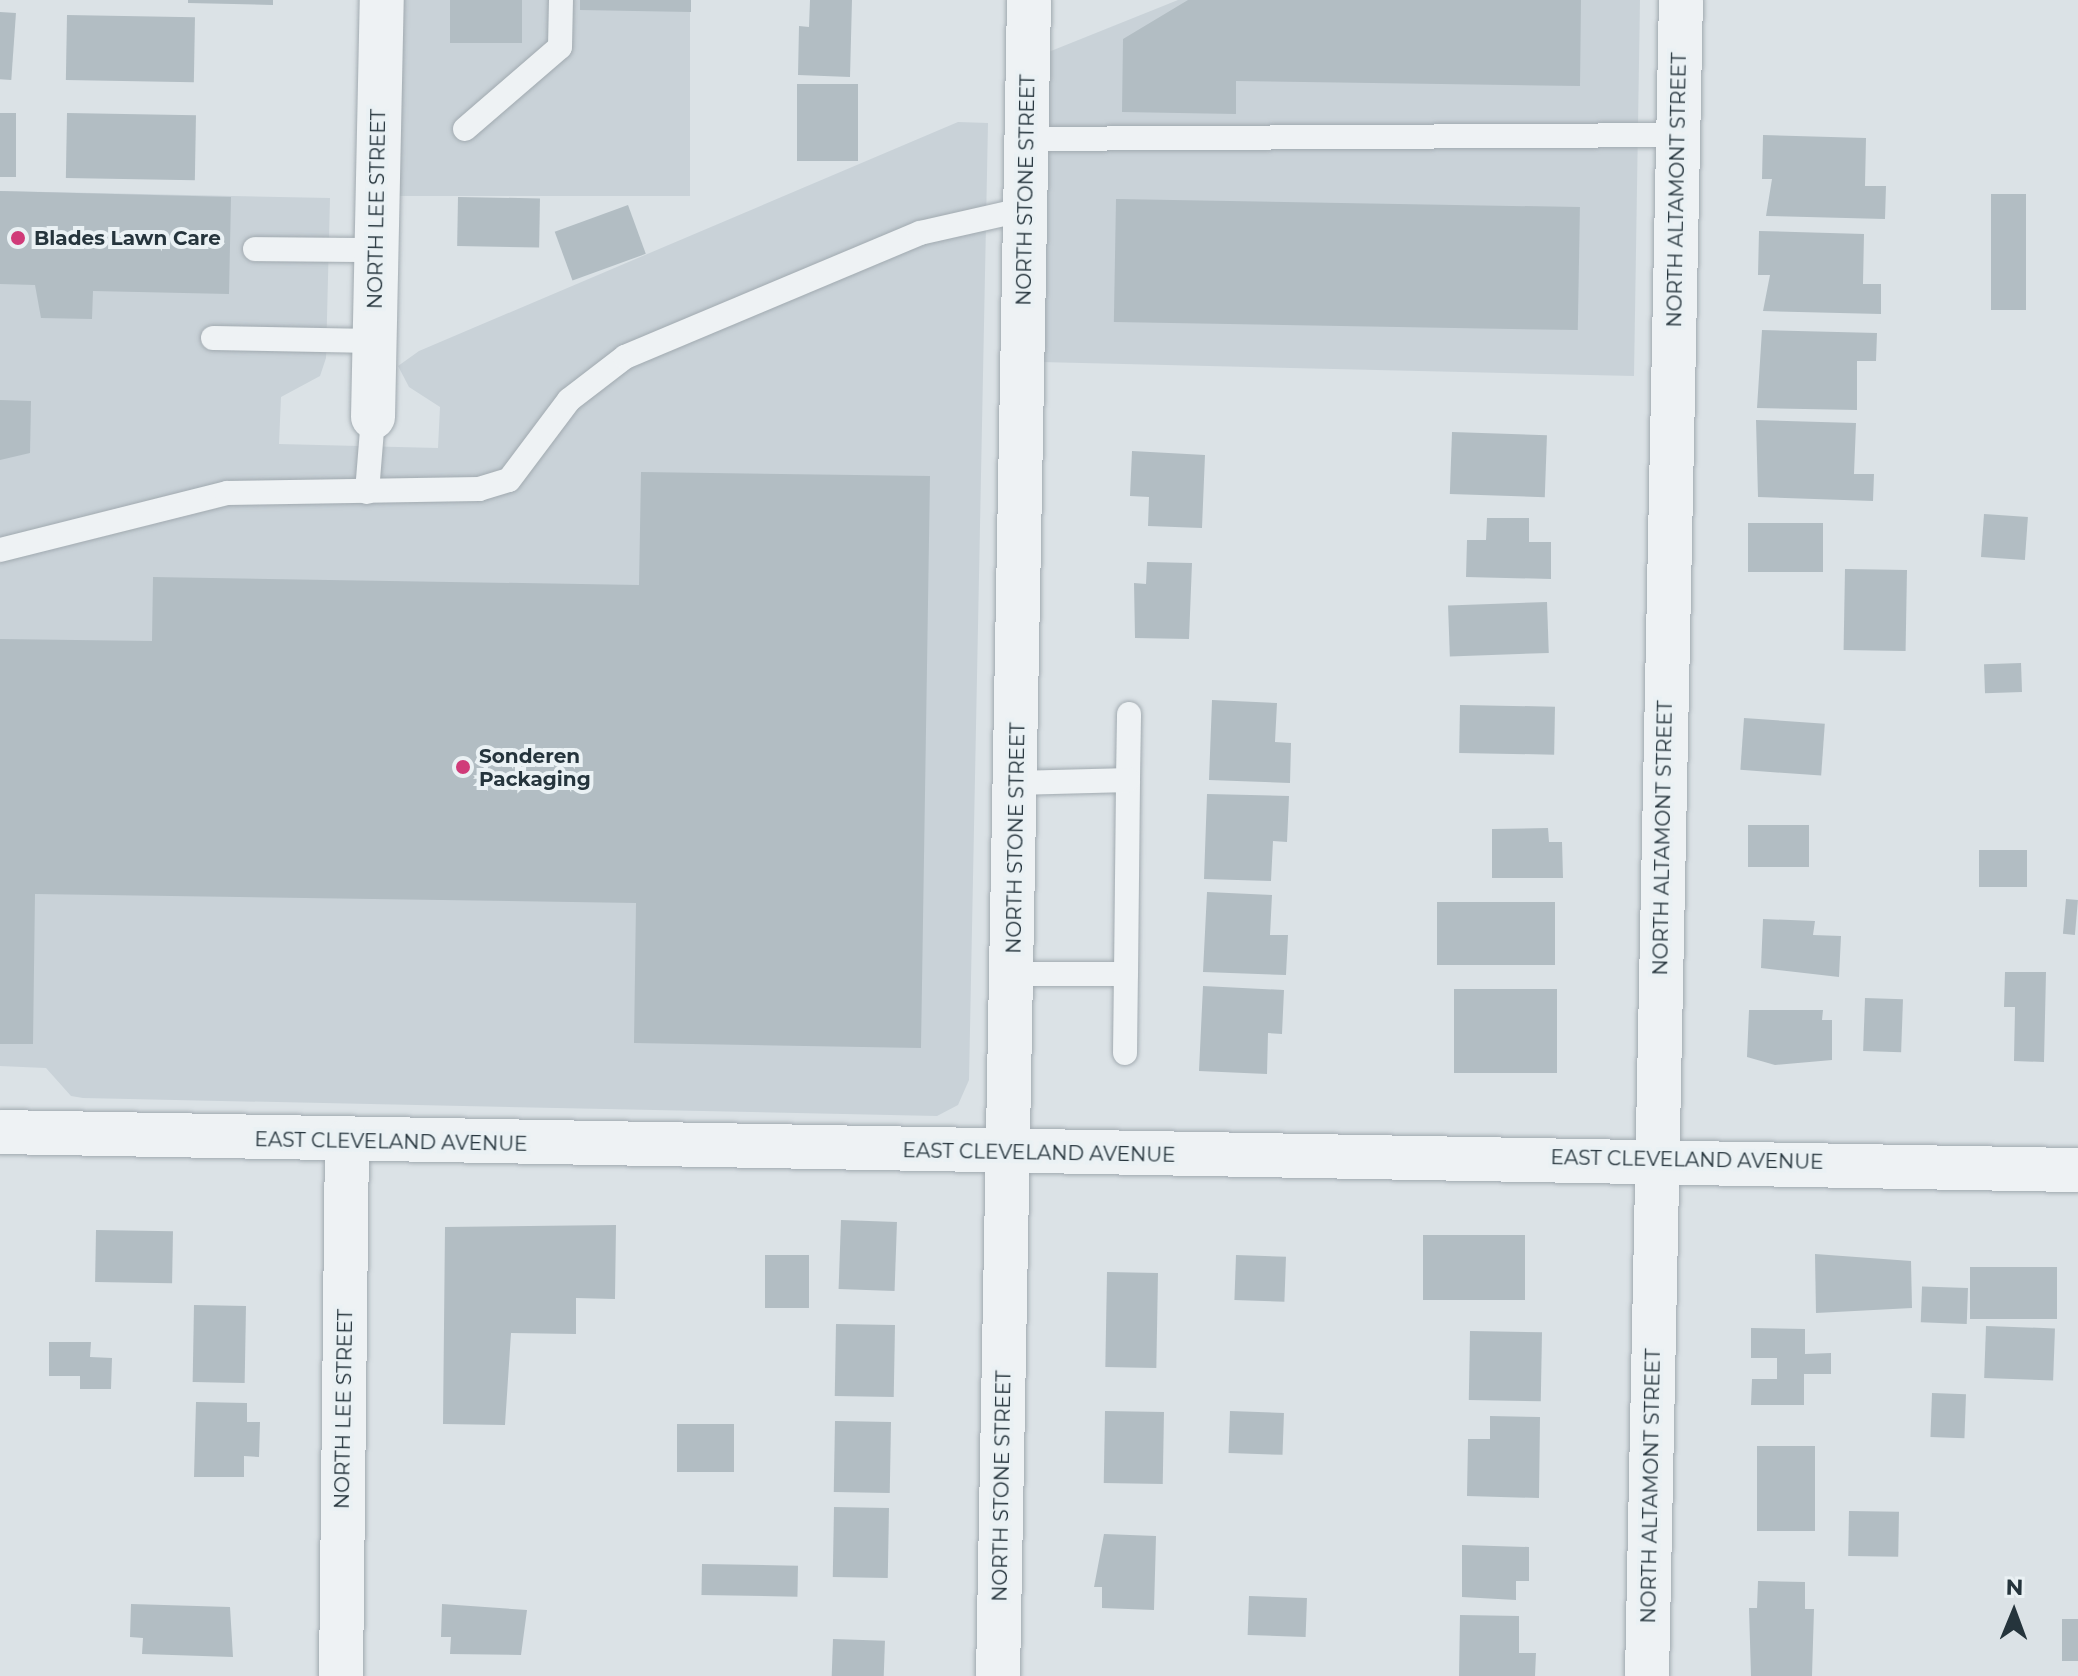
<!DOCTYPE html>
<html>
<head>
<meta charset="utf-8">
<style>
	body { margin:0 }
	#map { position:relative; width:2078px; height:1676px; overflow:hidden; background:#dbe2e6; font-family:Montserrat,sans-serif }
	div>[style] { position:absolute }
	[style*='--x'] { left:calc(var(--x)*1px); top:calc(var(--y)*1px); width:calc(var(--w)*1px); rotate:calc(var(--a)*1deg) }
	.built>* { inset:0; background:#c9d2d8; transform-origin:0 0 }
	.building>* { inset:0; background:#b2bdc3; transform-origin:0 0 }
	.roads { filter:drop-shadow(0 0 2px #a1aab0) drop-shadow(0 0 2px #a1aab0) }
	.lane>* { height:24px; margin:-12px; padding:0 12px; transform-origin:12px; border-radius:12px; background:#eef2f4 }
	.street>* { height:44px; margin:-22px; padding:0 22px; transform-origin:22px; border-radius:22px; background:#eef2f4 }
	.dots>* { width:22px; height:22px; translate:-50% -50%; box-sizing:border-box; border:4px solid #eaf1f4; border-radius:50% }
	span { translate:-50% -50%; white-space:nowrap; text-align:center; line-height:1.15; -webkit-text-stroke:8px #eaf1f4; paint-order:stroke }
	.street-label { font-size:20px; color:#25343c }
	.poi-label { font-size:20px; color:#25343c; font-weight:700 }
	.left { translate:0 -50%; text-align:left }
	.north { position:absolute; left:1974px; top:1572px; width:80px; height:80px; -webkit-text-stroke:6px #eaf1f4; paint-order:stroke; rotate:1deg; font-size:22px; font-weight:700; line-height:32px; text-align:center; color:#25343c }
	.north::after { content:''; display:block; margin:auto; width:28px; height:36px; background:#25343c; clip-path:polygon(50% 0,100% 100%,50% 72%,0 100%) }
</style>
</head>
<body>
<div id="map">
	<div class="built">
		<i style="left:399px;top:0;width:291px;height:196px"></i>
		<i style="clip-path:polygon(1178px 0,1640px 0,1634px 376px,1040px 362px,1046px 53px)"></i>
		<i style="clip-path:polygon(958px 122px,988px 123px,969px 1080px,958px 1105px,937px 1116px,83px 1098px,71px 1096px,46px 1068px,0 1066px,0 191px,330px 198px,326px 358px,320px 376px,281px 397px,279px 444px,438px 448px,440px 407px,409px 387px,398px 366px,419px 351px)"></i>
	</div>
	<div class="building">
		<i style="clip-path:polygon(188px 0,273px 0,273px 5px,188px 3px)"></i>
		<i style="left:450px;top:0;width:72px;height:43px"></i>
		<i style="clip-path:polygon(580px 0,691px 0,691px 12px,580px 10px)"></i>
		<i style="clip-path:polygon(810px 0,852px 0,850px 77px,798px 75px,799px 26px,809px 27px)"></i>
		<i style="clip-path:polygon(1188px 0,1581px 0,1580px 86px,1236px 81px,1236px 114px,1122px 112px,1123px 39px)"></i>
		<i style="left:0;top:12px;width:16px;height:67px;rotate:4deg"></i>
		<i style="left:67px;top:15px;width:128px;height:65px;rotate:1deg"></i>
		<i style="left:797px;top:84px;width:61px;height:77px"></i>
		<i style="left:0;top:113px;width:16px;height:64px"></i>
		<i style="left:67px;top:113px;width:129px;height:65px;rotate:1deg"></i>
		<i style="clip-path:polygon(1763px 135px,1866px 138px,1865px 186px,1886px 186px,1885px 219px,1766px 216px,1772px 179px,1762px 179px)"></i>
		<i style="clip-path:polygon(0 191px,231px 197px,229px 294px,93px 291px,92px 319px,41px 318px,35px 285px,0 284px)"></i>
		<i style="left:2026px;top:194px;width:116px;height:35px;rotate:90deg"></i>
		<i style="left:458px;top:197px;width:82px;height:49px;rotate:1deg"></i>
		<i style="left:1116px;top:199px;width:464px;height:123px;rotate:1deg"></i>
		<i style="left:628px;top:205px;width:52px;height:78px;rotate:70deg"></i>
		<i style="clip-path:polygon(1759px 231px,1864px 234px,1863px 284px,1881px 284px,1881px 314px,1763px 311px,1770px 275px,1758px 275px)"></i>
		<i style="clip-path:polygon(1762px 330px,1877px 333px,1876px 361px,1857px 361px,1857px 410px,1757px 408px)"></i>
		<i style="clip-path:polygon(0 400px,31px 401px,30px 453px,0 460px)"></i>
		<i style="clip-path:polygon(1756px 420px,1856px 423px,1854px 474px,1874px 474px,1873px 501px,1758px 497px)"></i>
		<i style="left:1452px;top:432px;width:95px;height:62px;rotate:2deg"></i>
		<i style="clip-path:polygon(1132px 451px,1205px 455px,1202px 528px,1148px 526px,1149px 497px,1130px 496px)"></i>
		<i style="clip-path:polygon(641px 472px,930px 476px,921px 1048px,634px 1043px,636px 903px,35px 894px,33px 1044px,0 1044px,0 639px,152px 641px,153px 577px,639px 585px)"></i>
		<i style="left:1984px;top:514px;width:44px;height:43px;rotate:4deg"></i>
		<i style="clip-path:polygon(1487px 518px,1529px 518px,1529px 542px,1551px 542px,1551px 579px,1466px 577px,1467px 540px,1486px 540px)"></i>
		<i style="left:1748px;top:523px;width:75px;height:49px"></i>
		<i style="clip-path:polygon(1147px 562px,1192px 563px,1189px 639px,1135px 638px,1134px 583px,1146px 584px)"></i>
		<i style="left:1845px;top:569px;width:62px;height:81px;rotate:1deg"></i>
		<i style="left:1547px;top:602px;width:51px;height:99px;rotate:88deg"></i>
		<i style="left:2021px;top:663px;width:29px;height:37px;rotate:88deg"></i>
		<i style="clip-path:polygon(1212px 700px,1277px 703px,1275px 742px,1291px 743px,1290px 783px,1209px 780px)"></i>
		<i style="left:1460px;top:705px;width:95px;height:48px;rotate:1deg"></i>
		<i style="left:1744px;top:718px;width:81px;height:52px;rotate:4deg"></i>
		<i style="clip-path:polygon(1207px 794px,1289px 796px,1287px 842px,1273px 841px,1271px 881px,1204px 879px)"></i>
		<i style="left:1748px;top:825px;width:61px;height:42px"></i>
		<i style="clip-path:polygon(1548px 828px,1549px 842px,1562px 842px,1563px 878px,1492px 878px,1492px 829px)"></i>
		<i style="left:1979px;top:850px;width:48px;height:37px"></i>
		<i style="clip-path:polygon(1207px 892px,1272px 895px,1270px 935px,1288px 935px,1286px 975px,1203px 972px)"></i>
		<i style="left:2066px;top:899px;width:12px;height:35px;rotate:5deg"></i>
		<i style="left:1437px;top:902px;width:118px;height:63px"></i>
		<i style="clip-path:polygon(1763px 919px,1815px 921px,1813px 935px,1841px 936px,1839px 977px,1761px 968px)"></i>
		<i style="clip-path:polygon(2005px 972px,2046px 972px,2044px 1062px,2014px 1061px,2015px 1007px,2004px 1007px)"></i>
		<i style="clip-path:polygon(1203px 986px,1284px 990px,1282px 1034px,1268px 1033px,1267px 1074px,1199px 1071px)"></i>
		<i style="left:1454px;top:989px;width:103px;height:84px"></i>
		<i style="left:1865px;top:998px;width:38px;height:53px;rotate:2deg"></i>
		<i style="clip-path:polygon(1749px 1010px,1823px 1010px,1822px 1020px,1832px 1020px,1832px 1060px,1775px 1065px,1747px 1057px)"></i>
		<i style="left:841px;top:1220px;width:56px;height:69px;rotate:2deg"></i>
		<i style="clip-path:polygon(616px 1225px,615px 1299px,576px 1298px,576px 1334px,511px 1333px,505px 1425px,443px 1424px,445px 1227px)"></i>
		<i style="left:96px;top:1230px;width:77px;height:52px;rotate:1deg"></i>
		<i style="left:1423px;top:1235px;width:102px;height:65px"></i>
		<i style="clip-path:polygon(1815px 1254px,1911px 1261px,1912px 1308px,1816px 1313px)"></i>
		<i style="left:809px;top:1255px;width:53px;height:44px;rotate:90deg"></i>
		<i style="left:1236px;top:1255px;width:50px;height:45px;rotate:2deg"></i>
		<i style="left:1970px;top:1267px;width:87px;height:52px"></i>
		<i style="left:1107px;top:1272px;width:51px;height:95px;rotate:1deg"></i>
		<i style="left:1968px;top:1288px;width:36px;height:46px;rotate:92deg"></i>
		<i style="left:194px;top:1305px;width:52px;height:77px;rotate:1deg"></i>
		<i style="left:836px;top:1324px;width:59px;height:72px;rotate:1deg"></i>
		<i style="left:1986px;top:1326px;width:69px;height:52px;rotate:2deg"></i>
		<i style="clip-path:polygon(1751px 1328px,1805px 1329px,1805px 1354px,1831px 1353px,1831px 1374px,1804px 1374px,1804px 1405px,1751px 1405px,1752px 1379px,1777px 1379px,1777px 1358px,1751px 1358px)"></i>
		<i style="left:1470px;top:1331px;width:72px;height:69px;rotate:1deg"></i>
		<i style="clip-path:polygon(49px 1342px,91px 1342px,90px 1357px,112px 1358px,111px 1389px,80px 1389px,80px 1376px,49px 1376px)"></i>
		<i style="left:1932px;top:1393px;width:34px;height:44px;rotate:2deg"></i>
		<i style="clip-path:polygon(196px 1402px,247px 1403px,247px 1422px,260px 1422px,259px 1457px,244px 1456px,244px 1477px,194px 1477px)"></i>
		<i style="left:1105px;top:1411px;width:59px;height:72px;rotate:1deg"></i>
		<i style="left:1230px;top:1411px;width:54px;height:42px;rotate:2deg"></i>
		<i style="clip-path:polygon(1490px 1416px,1540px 1417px,1539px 1498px,1467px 1496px,1468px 1439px,1490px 1439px)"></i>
		<i style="left:835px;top:1421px;width:56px;height:71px;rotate:1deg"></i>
		<i style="left:677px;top:1424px;width:57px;height:48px"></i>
		<i style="left:1757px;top:1446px;width:58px;height:85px"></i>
		<i style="left:834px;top:1507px;width:55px;height:70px;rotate:1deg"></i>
		<i style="left:1849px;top:1511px;width:50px;height:45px;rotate:1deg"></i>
		<i style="clip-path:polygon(1104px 1534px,1156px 1536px,1154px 1610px,1102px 1608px,1102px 1587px,1094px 1587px)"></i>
		<i style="clip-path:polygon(1462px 1545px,1529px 1547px,1529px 1581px,1516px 1581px,1516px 1600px,1462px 1597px)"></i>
		<i style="left:702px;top:1564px;width:96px;height:31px;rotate:1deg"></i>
		<i style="clip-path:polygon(1758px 1581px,1805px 1582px,1805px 1609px,1814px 1609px,1812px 1676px,1751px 1676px,1749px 1608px,1757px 1608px)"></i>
		<i style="left:1249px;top:1596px;width:58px;height:39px;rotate:2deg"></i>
		<i style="clip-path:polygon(131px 1604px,230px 1607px,233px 1657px,142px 1654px,143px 1638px,130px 1637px)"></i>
		<i style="clip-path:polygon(442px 1604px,527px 1610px,521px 1655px,450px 1654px,451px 1637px,441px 1637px)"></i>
		<i style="clip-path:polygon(1460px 1615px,1519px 1616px,1519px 1653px,1536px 1653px,1535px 1676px,1459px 1676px)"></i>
		<i style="left:2062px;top:1619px;width:16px;height:42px"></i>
		<i style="left:833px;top:1639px;width:52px;height:37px;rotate:2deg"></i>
	</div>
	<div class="roads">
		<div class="lane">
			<i style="--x:465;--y:129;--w:125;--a:-40.8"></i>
			<i style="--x:560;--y:47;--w:47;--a:-88.8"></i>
			<i style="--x:1027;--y:139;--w:651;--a:-0.35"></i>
			<i style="--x:255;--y:249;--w:121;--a:0.5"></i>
			<i style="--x:213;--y:338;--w:162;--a:1.1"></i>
			<i style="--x:367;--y:492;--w:75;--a:-85.4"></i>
			<i style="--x:0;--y:550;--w:234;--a:-14.1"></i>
			<i style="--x:227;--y:493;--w:252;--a:-0.9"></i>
			<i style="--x:479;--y:489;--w:31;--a:-17"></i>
			<i style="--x:509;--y:480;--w:100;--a:-53.1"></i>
			<i style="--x:569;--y:400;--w:71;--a:-37.5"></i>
			<i style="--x:625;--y:357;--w:320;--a:-22.8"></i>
			<i style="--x:920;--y:233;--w:109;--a:-12.8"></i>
			<i style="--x:1128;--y:780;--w:66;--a:-89.1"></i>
			<i style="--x:1013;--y:974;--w:113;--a:0"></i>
			<i style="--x:1126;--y:974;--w:194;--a:-89.4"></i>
			<i style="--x:1128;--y:780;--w:111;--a:178.5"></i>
			<i style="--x:1125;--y:1053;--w:79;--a:-89.3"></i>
		</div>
		<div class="street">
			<i style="--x:373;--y:417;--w:417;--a:-88.8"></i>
			<i style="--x:0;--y:1132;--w:2078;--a:1.05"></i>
			<i style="--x:341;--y:1676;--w:535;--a:-89.36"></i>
			<i style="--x:998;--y:1676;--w:1676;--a:-88.94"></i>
			<i style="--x:1647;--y:1676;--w:1676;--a:-88.84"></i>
		</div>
	</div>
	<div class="dots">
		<i style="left:18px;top:238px;background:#d03b79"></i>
		<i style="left:463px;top:767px;background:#d03b79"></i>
	</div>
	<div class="street-label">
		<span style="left:1026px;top:190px;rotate:-89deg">NORTH STONE STREET</span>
		<span style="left:1677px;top:190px;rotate:-89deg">NORTH ALTAMONT STREET</span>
		<span style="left:377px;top:209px;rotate:-89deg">NORTH LEE STREET</span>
		<span style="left:1016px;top:838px;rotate:-89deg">NORTH STONE STREET</span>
		<span style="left:1663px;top:838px;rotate:-89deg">NORTH ALTAMONT STREET</span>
		<span style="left:391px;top:1142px;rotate:1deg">EAST CLEVELAND AVENUE</span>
		<span style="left:1039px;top:1153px;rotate:1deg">EAST CLEVELAND AVENUE</span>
		<span style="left:1687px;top:1160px;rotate:1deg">EAST CLEVELAND AVENUE</span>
		<span style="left:344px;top:1409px;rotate:-89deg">NORTH LEE STREET</span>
		<span style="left:1002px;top:1486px;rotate:-89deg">NORTH STONE STREET</span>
		<span style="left:1651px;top:1486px;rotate:-89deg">NORTH ALTAMONT STREET</span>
	</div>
	<div class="poi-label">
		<span class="left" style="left:34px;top:238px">Blades Lawn Care</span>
		<span class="left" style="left:479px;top:768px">Sonderen<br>Packaging</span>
	</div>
	<div class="north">N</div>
</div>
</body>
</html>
